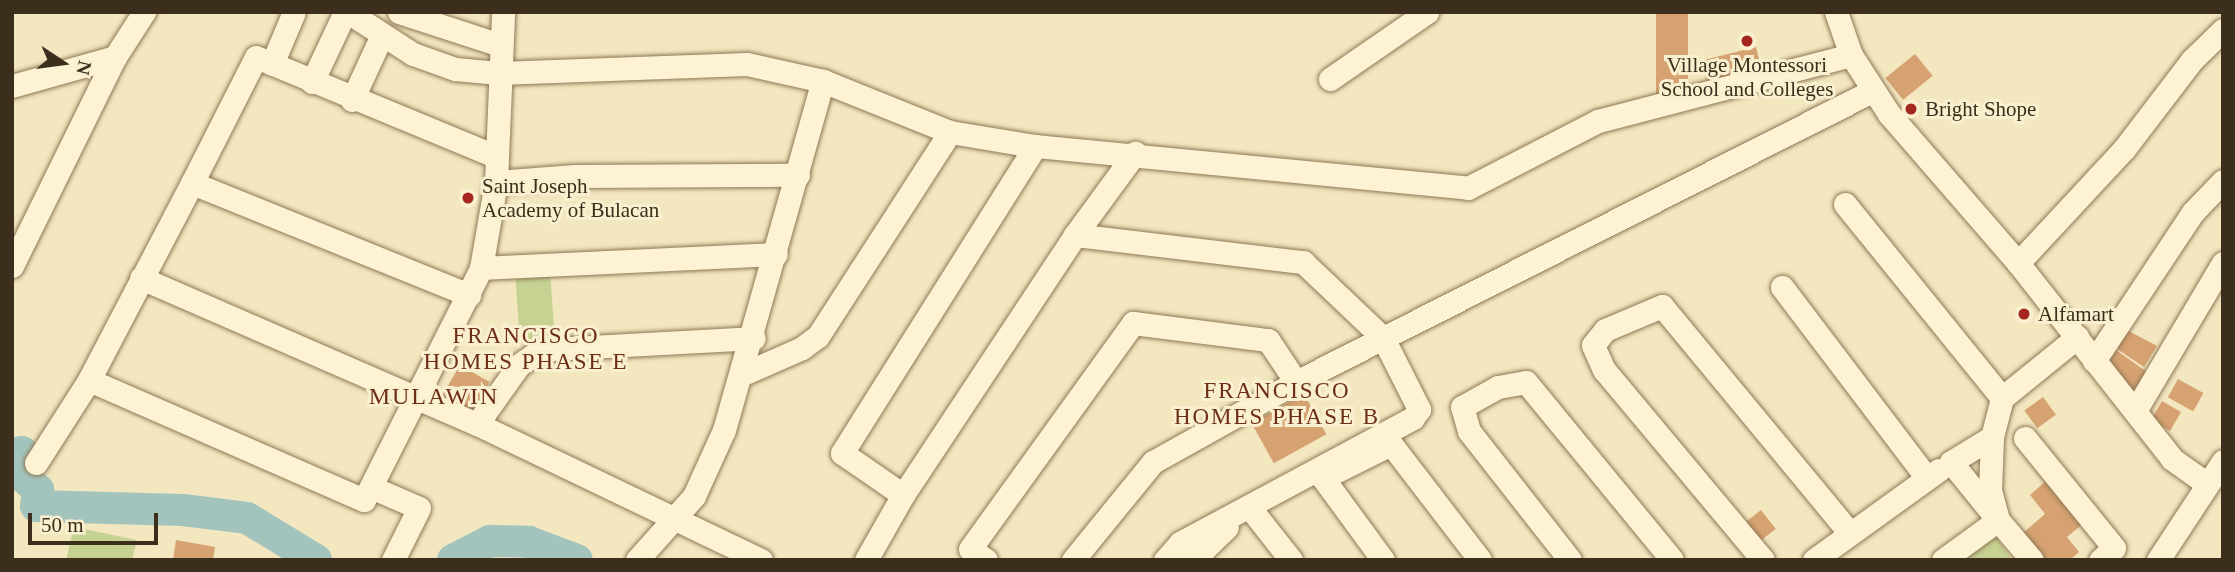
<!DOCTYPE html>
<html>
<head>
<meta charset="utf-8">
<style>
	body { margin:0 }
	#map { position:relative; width:2235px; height:572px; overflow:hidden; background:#f3e7c0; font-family:"Times New Roman",serif }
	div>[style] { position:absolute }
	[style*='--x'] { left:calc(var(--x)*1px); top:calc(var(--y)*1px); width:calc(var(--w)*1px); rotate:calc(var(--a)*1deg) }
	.green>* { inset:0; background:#c6d292; transform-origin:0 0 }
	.river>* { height:32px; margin:-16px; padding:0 16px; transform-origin:16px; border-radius:16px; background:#a3c4bd }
	.building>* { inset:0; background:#d6a271; transform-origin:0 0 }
	.roads { filter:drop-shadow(0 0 2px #8e7855) drop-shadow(0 0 2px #8e7855) }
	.minor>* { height:23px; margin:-11.5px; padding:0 11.5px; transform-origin:11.5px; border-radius:11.5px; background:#fdf3d4 }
	.dots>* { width:19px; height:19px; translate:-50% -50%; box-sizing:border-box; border:4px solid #f9f0d0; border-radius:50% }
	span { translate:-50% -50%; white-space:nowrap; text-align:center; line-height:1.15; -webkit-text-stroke:6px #f9f0d0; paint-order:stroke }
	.poi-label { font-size:21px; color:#3c2e1c }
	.left { translate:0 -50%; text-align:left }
	.neighbourhood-label { font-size:23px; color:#6e2e16; letter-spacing:2px }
	.quarter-label { font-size:24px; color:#6e2e16; letter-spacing:2px }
	.frame { position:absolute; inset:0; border:14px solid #3c2e1c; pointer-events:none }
	.north { position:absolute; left:28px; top:28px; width:70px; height:70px; -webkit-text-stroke:5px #f9f0d0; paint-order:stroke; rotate:103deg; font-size:19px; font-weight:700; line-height:28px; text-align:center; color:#3c2e1c }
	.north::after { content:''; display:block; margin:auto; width:24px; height:32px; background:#3c2e1c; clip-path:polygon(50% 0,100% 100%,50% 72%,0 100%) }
	.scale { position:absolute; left:28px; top:513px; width:130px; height:32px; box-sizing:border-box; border:4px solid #3c2e1c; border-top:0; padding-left:9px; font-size:21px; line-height:24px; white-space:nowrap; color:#3c2e1c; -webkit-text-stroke:5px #f9f0d0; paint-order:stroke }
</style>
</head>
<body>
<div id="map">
	<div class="green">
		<i style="left:550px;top:270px;width:68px;height:35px;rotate:86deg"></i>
		<i style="clip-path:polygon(74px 527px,137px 540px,132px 560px,66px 560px)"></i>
		<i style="clip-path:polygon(1996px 537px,2012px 560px,1964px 560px)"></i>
	</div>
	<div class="river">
		<i style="--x:12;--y:454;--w:10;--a:-11"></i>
		<i style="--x:22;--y:452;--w:23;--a:92"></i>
		<i style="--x:21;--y:475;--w:23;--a:41"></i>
		<i style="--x:38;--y:490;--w:16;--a:97"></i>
		<i style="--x:36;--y:506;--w:147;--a:1.6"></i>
		<i style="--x:183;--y:510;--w:64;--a:7.1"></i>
		<i style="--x:247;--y:518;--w:81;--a:31.3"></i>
		<i style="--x:453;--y:560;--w:42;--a:-27.2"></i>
		<i style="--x:490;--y:541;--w:39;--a:1"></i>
		<i style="--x:529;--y:542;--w:51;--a:20.6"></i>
	</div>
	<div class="building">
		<i style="left:1656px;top:12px;width:32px;height:84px"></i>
		<i style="left:1756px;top:47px;width:25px;height:56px;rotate:76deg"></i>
		<i style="left:1915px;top:54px;width:28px;height:38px;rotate:51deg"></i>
		<i style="clip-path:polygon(2127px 330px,2157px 346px,2144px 367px,2117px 349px)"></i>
		<i style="clip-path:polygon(2116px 350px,2147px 372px,2132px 397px,2106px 363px)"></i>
		<i style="left:460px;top:365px;width:34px;height:35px;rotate:30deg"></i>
		<i style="left:2178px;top:379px;width:29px;height:21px;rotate:29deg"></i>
		<i style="left:1304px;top:394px;width:46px;height:60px;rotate:61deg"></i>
		<i style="left:2043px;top:397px;width:22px;height:23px;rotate:54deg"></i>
		<i style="left:2162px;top:401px;width:22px;height:22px;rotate:30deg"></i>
		<i style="clip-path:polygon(2048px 479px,2085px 522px,2067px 537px,2079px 552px,2070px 560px,2045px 560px,2023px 533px,2045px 514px,2030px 495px)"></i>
		<i style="left:1761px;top:510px;width:24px;height:21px;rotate:52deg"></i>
		<i style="clip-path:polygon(176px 540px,215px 547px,213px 560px,173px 560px)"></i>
	</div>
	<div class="roads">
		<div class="minor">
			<i style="--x:348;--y:12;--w:77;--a:32.9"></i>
			<i style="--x:413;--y:54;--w:45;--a:19.7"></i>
			<i style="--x:455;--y:69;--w:44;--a:5.2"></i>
			<i style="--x:499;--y:73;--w:248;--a:-2.1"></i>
			<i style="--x:747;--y:64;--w:78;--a:12.6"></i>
			<i style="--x:823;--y:81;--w:137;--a:21.9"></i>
			<i style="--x:950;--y:132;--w:86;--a:9.4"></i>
			<i style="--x:1035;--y:146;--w:435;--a:5.5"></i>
			<i style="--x:1468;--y:188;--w:146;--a:-27.3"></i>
			<i style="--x:1598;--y:121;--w:261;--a:-14.6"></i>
			<i style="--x:399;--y:12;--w:106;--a:18.1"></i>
			<i style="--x:1836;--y:12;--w:46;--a:70.8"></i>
			<i style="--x:1851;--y:55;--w:70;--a:57.2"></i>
			<i style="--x:1889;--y:114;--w:197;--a:49.1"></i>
			<i style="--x:2018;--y:263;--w:249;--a:51.8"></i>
			<i style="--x:2172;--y:459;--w:43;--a:35.5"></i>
			<i style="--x:272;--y:64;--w:56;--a:-67.1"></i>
			<i style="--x:1330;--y:79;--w:118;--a:-34.6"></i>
			<i style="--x:312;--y:82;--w:77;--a:-64.8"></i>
			<i style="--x:12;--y:86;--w:107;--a:-15.7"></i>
			<i style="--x:352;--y:100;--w:72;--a:-65.2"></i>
			<i style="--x:496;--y:182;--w:79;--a:-4.3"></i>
			<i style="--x:575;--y:176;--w:223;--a:-0.3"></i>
			<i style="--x:192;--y:183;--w:141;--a:-63.1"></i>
			<i style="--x:256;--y:57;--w:261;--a:22.5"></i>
			<i style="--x:1845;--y:204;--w:250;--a:51"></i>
			<i style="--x:1075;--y:235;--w:230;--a:6.8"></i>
			<i style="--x:1303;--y:262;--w:110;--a:43.5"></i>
			<i style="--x:1383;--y:338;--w:80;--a:63.1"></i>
			<i style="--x:1419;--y:409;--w:11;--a:124"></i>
			<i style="--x:1413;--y:418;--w:264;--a:151.8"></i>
			<i style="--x:1180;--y:543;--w:23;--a:131"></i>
			<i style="--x:2018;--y:263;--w:156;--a:-47.1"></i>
			<i style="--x:2124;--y:149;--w:112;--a:-52.6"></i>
			<i style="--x:2192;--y:60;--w:43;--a:-44.1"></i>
			<i style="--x:12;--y:266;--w:233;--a:-63.8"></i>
			<i style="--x:115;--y:57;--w:54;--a:-57.2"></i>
			<i style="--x:481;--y:268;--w:295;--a:-2.7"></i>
			<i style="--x:141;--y:278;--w:366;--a:23.5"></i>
			<i style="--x:477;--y:424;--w:315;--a:25.6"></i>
			<i style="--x:1782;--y:287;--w:240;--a:52.8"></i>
			<i style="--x:2094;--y:361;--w:179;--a:-56.4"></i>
			<i style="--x:2193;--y:212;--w:43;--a:-45.9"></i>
			<i style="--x:743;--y:374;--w:64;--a:-23.8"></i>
			<i style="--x:802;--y:348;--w:20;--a:-37"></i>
			<i style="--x:818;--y:336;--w:243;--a:-57.1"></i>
			<i style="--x:89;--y:380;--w:300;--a:23.6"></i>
			<i style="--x:364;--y:500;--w:260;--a:-63.2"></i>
			<i style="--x:481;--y:268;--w:87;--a:-80.1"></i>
			<i style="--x:496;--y:182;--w:170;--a:-87.6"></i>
			<i style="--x:2135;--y:411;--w:172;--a:-59.3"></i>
			<i style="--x:477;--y:424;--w:72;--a:-54.6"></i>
			<i style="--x:519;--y:365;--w:19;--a:-35"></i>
			<i style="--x:535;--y:354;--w:18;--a:-16"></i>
			<i style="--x:552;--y:349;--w:202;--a:-3.1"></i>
			<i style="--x:1992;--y:437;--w:48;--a:148.6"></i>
			<i style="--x:1951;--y:462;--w:75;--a:51"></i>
			<i style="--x:1998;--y:520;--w:31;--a:-105"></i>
			<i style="--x:1990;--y:490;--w:53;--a:-87.8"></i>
			<i style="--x:1992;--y:437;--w:40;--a:-75.6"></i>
			<i style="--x:2002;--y:398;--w:97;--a:-39.1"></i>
			<i style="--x:2025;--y:438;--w:141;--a:51"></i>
			<i style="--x:2114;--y:548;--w:18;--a:139"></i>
			<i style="--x:36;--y:463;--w:98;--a:-57.4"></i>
			<i style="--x:89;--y:380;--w:222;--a:-62.4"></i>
			<i style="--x:192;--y:183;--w:299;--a:22"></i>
			<i style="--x:371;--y:487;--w:52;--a:23.6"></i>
			<i style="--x:419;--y:508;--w:58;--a:116.6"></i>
			<i style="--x:903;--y:495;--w:74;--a:-145.5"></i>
			<i style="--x:842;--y:453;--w:363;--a:-57.8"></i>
			<i style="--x:1254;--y:513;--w:60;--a:51.8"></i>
			<i style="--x:637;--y:560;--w:86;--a:-48.3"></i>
			<i style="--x:694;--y:496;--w:72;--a:-65.6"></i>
			<i style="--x:724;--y:430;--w:363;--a:-74.2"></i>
			<i style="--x:866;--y:560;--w:75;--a:-60.4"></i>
			<i style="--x:903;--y:495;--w:312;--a:-56.5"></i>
			<i style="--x:1075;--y:235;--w:102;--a:-53.8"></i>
			<i style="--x:986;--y:560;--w:19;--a:-145"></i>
			<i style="--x:970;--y:549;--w:279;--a:-54.2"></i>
			<i style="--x:1133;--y:323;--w:136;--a:7.2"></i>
			<i style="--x:1268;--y:340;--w:50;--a:56.3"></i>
			<i style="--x:1073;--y:560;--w:127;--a:-50.8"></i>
			<i style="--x:1153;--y:462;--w:164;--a:-29.2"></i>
			<i style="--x:1296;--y:382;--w:645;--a:-26.8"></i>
			<i style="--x:1193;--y:560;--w:47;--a:-44.1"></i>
			<i style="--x:1383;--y:560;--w:102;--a:-126.2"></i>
			<i style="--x:1323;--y:478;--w:76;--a:-26.6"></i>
			<i style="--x:1391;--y:444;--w:146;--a:52.5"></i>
			<i style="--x:1570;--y:560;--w:164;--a:-128.1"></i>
			<i style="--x:1469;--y:431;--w:25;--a:-106"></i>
			<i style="--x:1462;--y:407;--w:41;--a:-29.1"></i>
			<i style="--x:1498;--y:387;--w:28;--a:-10"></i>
			<i style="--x:1526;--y:382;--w:230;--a:50.6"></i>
			<i style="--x:1763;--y:560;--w:248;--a:-129.9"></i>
			<i style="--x:1604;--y:370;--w:27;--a:-114"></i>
			<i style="--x:1593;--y:345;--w:19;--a:-51"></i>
			<i style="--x:1605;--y:330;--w:62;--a:-22.8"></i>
			<i style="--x:1662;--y:306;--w:295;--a:50.4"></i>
			<i style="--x:1814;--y:560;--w:154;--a:-35.8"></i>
			<i style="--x:1943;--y:560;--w:68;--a:-36"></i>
			<i style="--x:1998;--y:520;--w:52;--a:49.6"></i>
			<i style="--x:2158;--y:560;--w:118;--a:-56.7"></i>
		</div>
	</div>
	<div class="dots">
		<i style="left:1747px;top:41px;background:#a4261e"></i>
		<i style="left:1911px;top:109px;background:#a4261e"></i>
		<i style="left:468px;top:198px;background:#a4261e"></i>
		<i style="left:2024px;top:314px;background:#a4261e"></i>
	</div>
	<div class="poi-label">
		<span style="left:1747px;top:77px">Village Montessori<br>School and Colleges</span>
		<span class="left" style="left:1925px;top:109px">Bright Shope</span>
		<span class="left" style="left:482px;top:198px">Saint Joseph<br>Academy of Bulacan</span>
		<span class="left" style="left:2038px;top:314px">Alfamart</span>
	</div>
	<div class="neighbourhood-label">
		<span style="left:526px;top:349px">FRANCISCO<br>HOMES PHASE E</span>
		<span style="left:1277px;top:404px">FRANCISCO<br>HOMES PHASE B</span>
	</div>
	<div class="quarter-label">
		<span style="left:434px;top:397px">MULAWIN</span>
	</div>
	<div class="frame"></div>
	<div class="north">N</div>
	<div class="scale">50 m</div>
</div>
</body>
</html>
